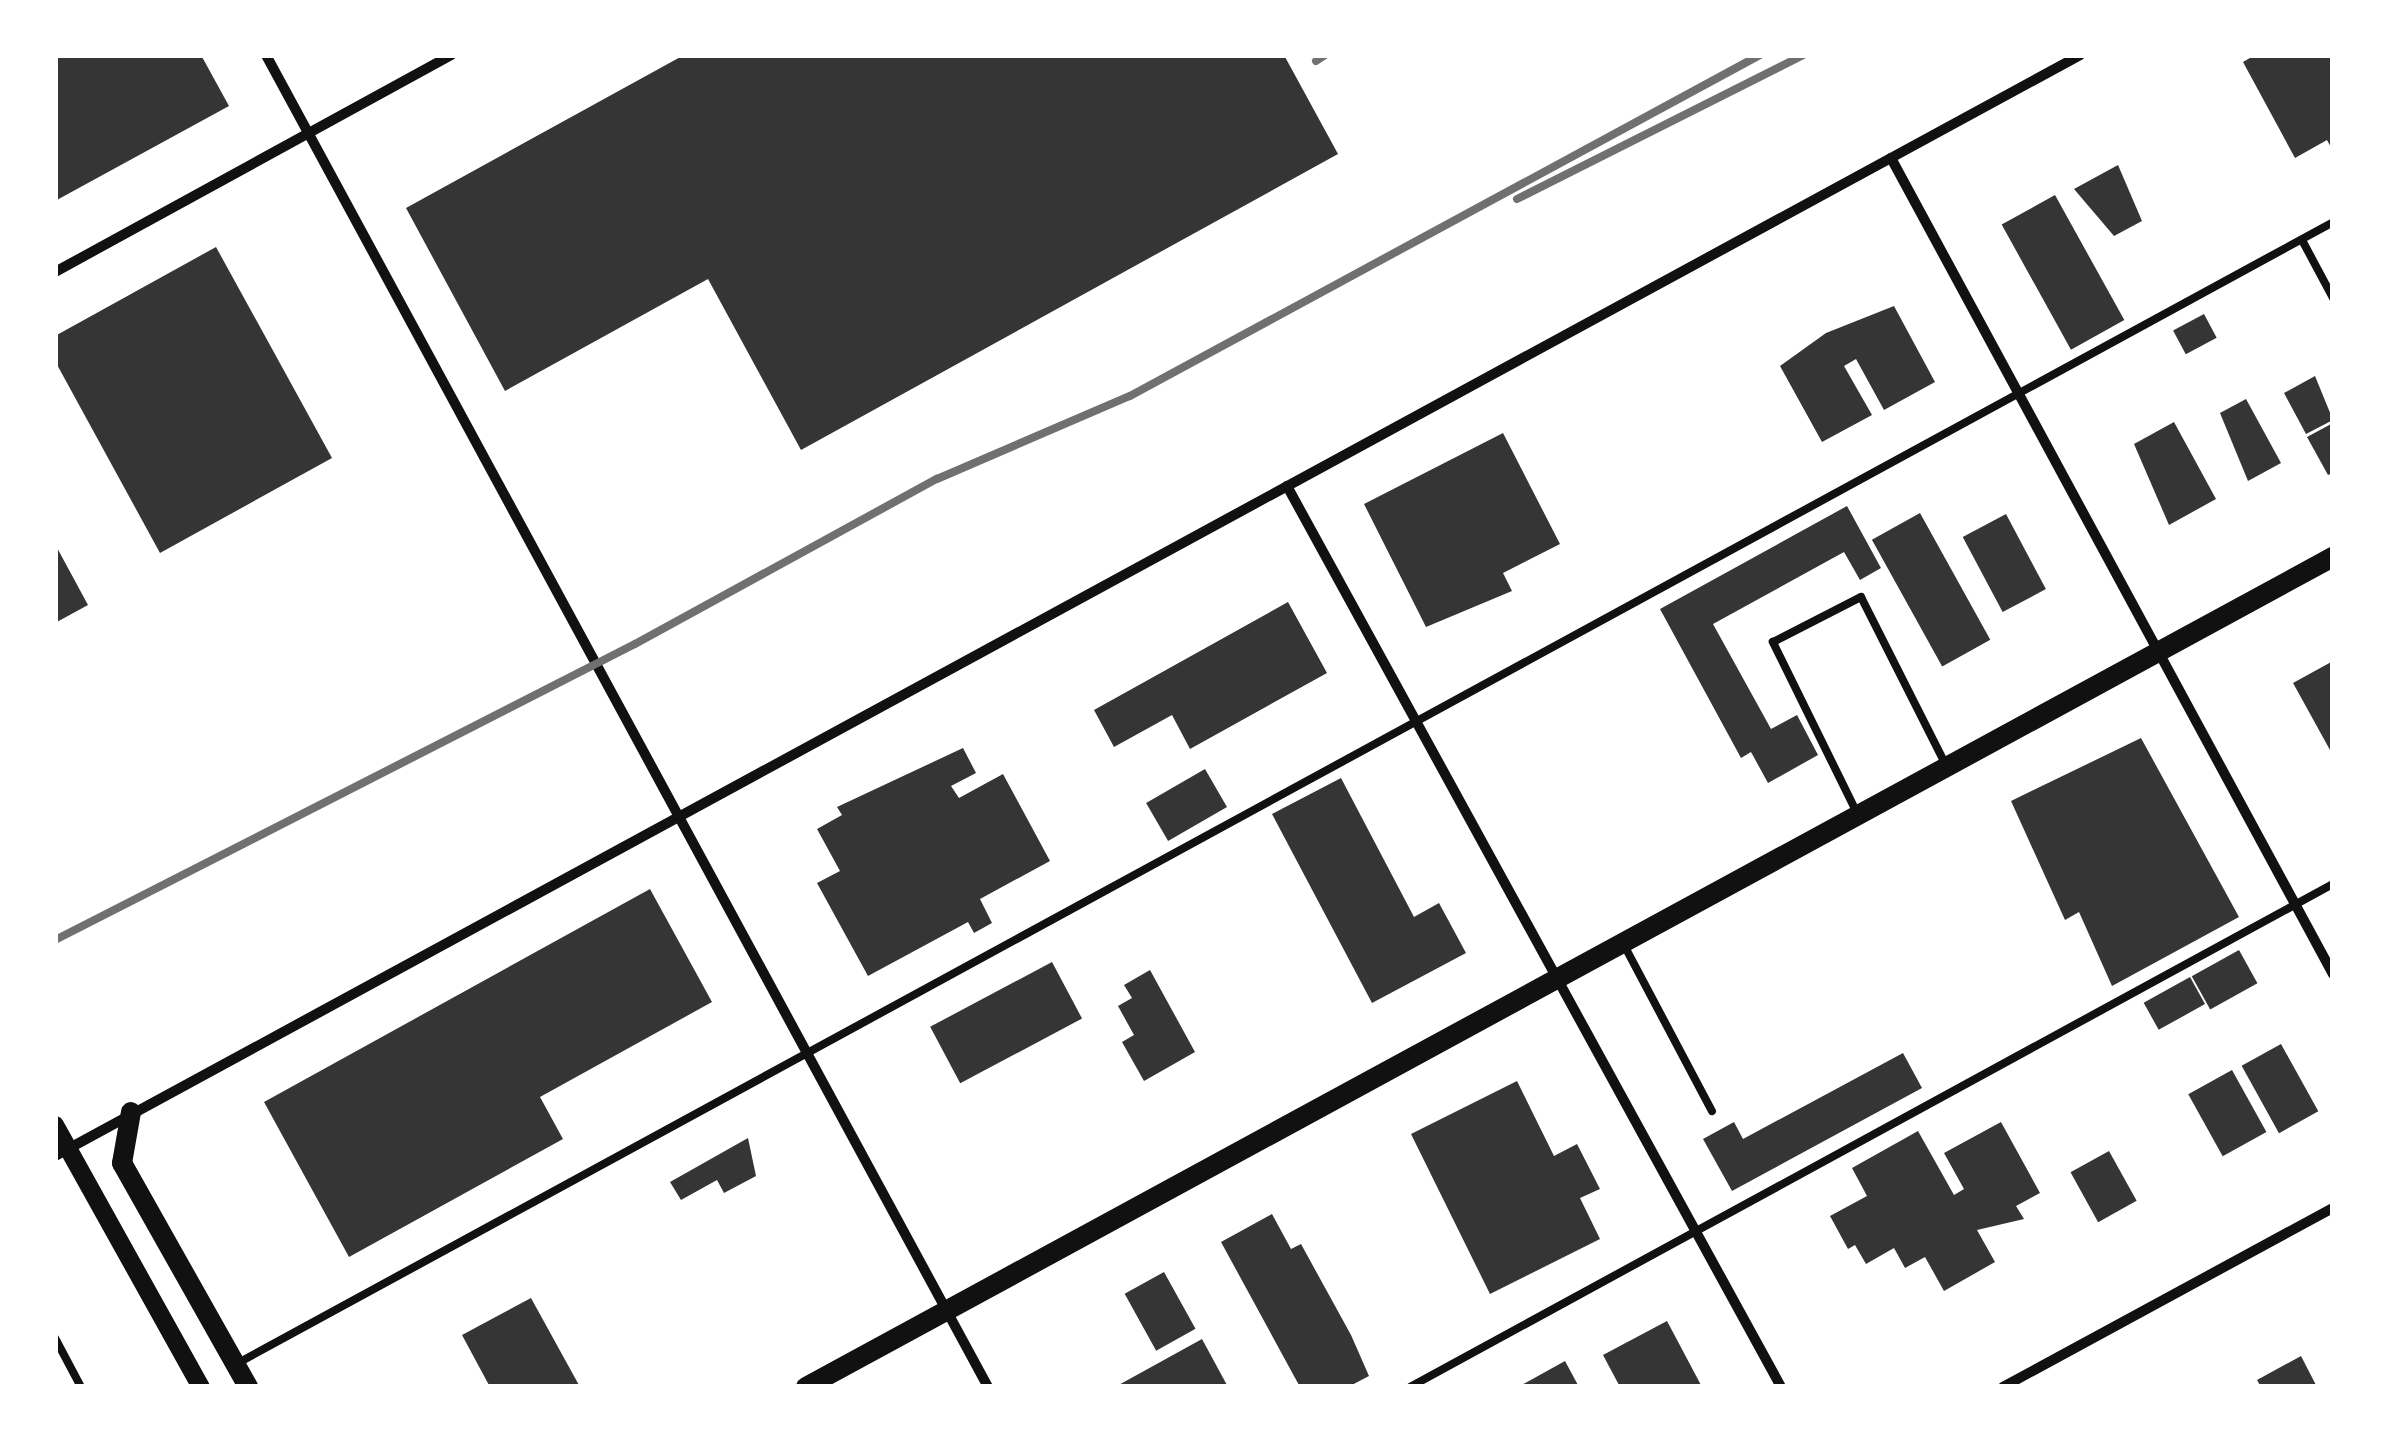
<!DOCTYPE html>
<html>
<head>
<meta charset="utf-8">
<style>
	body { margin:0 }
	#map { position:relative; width:2388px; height:1442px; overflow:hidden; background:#fff; font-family:Mulish,sans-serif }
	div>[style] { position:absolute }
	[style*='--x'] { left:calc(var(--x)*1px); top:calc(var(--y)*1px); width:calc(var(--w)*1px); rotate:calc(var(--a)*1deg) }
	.building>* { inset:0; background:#353535; transform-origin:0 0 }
	.service>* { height:8px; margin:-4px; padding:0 4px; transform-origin:4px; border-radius:4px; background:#111 }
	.minor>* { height:10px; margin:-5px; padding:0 5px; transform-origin:5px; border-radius:5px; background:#111 }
	.tertiary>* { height:18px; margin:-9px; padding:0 9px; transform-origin:9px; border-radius:9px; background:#111 }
	.secondary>* { height:20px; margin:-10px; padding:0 10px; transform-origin:10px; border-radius:10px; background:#111 }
	.rail>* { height:8px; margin:-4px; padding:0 4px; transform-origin:4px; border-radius:4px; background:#707070 }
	span { translate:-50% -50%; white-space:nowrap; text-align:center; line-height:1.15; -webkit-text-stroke:9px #fff; paint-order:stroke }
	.frame { position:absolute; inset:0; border:58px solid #fff; pointer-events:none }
</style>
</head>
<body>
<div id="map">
	<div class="building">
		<i style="clip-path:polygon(55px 55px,201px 55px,229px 106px,55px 201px)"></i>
		<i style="clip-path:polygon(684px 55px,1284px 55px,1338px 154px,801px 450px,708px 279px,505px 391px,406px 208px)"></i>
		<i style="clip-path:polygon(2255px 55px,2333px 55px,2333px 151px,2327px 140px,2295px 158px,2243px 62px)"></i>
		<i style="clip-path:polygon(2118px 165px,2142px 221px,2114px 236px,2074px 189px)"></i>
		<i style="left:2055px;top:195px;width:143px;height:61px;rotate:61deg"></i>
		<i style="clip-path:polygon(216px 247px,332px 458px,160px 553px,55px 361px,55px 336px)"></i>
		<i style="clip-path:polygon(1894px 306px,1935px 382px,1884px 410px,1856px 359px,1844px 366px,1872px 415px,1822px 442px,1780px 366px,1826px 333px)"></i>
		<i style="left:2204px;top:314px;width:27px;height:35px;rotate:62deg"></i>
		<i style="clip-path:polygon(2315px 376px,2333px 420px,2306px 434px,2284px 393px)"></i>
		<i style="clip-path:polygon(2246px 399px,2281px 463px,2248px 481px,2220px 413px)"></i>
		<i style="clip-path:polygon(2174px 422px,2216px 499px,2169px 525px,2134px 444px)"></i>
		<i style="clip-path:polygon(2333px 423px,2333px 473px,2328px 475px,2307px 437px)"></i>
		<i style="clip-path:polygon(1503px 433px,1560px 544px,1503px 573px,1512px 591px,1426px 627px,1364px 504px)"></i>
		<i style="clip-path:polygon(1847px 506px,1881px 568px,1860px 580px,1844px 552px,1713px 624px,1771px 729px,1797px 715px,1818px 755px,1768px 783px,1751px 752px,1741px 758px,1660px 609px)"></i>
		<i style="left:1920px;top:513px;width:145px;height:55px;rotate:61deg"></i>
		<i style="left:2006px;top:514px;width:85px;height:49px;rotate:62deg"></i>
		<i style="clip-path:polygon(55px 544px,88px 605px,55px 623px)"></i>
		<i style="clip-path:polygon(1288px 602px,1327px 673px,1190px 749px,1172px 715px,1114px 747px,1094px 710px)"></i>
		<i style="clip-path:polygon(2333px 661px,2333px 748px,2330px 750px,2293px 683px)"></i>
		<i style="clip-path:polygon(2141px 738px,2239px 917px,2112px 986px,2079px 912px,2065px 920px,2011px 801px)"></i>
		<i style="clip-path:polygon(963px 748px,976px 773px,951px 786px,959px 798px,1003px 774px,1050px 861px,980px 899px,992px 923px,974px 933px,968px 922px,868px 976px,817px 883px,840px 871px,817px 829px,842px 815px,837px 807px)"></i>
		<i style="left:1205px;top:769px;width:44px;height:68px;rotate:60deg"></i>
		<i style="clip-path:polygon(1341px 778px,1414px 917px,1439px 903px,1466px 953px,1372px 1003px,1272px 814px)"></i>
		<i style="clip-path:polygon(650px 889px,712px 1002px,540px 1097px,563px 1139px,349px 1257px,264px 1102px)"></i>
		<i style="left:2239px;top:950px;width:38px;height:54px;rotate:61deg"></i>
		<i style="left:1052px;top:962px;width:64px;height:138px;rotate:62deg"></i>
		<i style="clip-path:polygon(1150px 970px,1195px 1052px,1144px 1081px,1122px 1042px,1134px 1035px,1118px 1006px,1132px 998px,1124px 985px)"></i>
		<i style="left:2190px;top:977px;width:31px;height:53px;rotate:61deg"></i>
		<i style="left:2281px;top:1044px;width:77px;height:45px;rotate:61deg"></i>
		<i style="clip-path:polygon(1903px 1053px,1922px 1088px,1732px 1191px,1703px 1139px,1734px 1122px,1743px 1139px)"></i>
		<i style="left:2232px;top:1070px;width:71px;height:50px;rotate:61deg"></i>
		<i style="clip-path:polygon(1517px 1081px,1554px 1156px,1577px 1144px,1600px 1189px,1580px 1198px,1600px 1239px,1490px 1294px,1411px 1134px)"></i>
		<i style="clip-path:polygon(2001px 1122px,2040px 1193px,2016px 1206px,2024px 1219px,1977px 1230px,1995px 1262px,1944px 1291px,1925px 1257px,1905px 1268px,1894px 1248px,1866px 1264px,1855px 1245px,1848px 1249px,1830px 1216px,1867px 1196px,1852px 1168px,1918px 1131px,1954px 1195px,1964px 1189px,1944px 1153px)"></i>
		<i style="clip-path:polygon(748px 1138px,756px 1176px,724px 1193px,717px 1180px,681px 1200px,670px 1182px)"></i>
		<i style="left:2109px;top:1151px;width:57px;height:44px;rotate:61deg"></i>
		<i style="clip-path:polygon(1272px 1214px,1291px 1249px,1301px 1244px,1351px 1335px,1369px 1376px,1348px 1387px,1300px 1387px,1221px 1242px)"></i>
		<i style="left:1164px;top:1272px;width:65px;height:45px;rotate:61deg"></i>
		<i style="clip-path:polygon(531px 1298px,580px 1387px,490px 1387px,462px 1335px)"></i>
		<i style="clip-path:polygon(1667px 1321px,1702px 1387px,1620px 1387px,1603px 1355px)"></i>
		<i style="clip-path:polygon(1202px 1339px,1228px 1387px,1115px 1387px)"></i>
		<i style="clip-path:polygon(2301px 1356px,2317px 1387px,2261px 1387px,2257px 1380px)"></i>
		<i style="clip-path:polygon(1565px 1361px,1579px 1387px,1518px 1387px)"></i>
	</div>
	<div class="service">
		<i style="--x:2302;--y:240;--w:66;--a:61.9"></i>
		<i style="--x:1857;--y:813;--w:191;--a:-116.2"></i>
		<i style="--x:1773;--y:642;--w:99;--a:-27.1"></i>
		<i style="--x:1861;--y:597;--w:186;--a:63.2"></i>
		<i style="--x:1624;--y:945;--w:188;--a:62.1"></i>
		<i style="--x:55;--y:1338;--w:55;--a:62"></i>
		<i style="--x:238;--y:1363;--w:2386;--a:-28.57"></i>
		<i style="--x:1410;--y:1387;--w:1051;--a:-28.59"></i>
	</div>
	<div class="minor">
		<i style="--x:266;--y:55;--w:1515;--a:61.54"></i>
		<i style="--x:1891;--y:158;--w:928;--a:61.56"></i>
		<i style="--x:55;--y:272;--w:452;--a:-28.7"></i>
		<i style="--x:1287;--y:486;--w:1028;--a:61.26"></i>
		<i style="--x:55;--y:1156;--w:2305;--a:-28.53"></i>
		<i style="--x:2003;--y:1387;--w:375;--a:-28.5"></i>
	</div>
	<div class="tertiary">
		<i style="--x:55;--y:1125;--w:300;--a:60.9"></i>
	</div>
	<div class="secondary">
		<i style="--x:131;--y:1112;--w:52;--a:100"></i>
		<i style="--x:122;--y:1163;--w:257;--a:60.6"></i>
		<i style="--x:806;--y:1387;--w:1738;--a:-28.53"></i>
	</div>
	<div class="rail">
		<i style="--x:1316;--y:61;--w:11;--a:-34"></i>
		<i style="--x:1517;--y:199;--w:320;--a:-26.7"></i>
		<i style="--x:55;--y:940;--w:651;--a:-27.04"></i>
		<i style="--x:635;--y:644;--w:344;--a:-28.7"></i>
		<i style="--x:937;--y:479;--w:210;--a:-23.3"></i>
		<i style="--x:1130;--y:396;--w:716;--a:-28.43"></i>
	</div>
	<div class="frame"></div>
</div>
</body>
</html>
